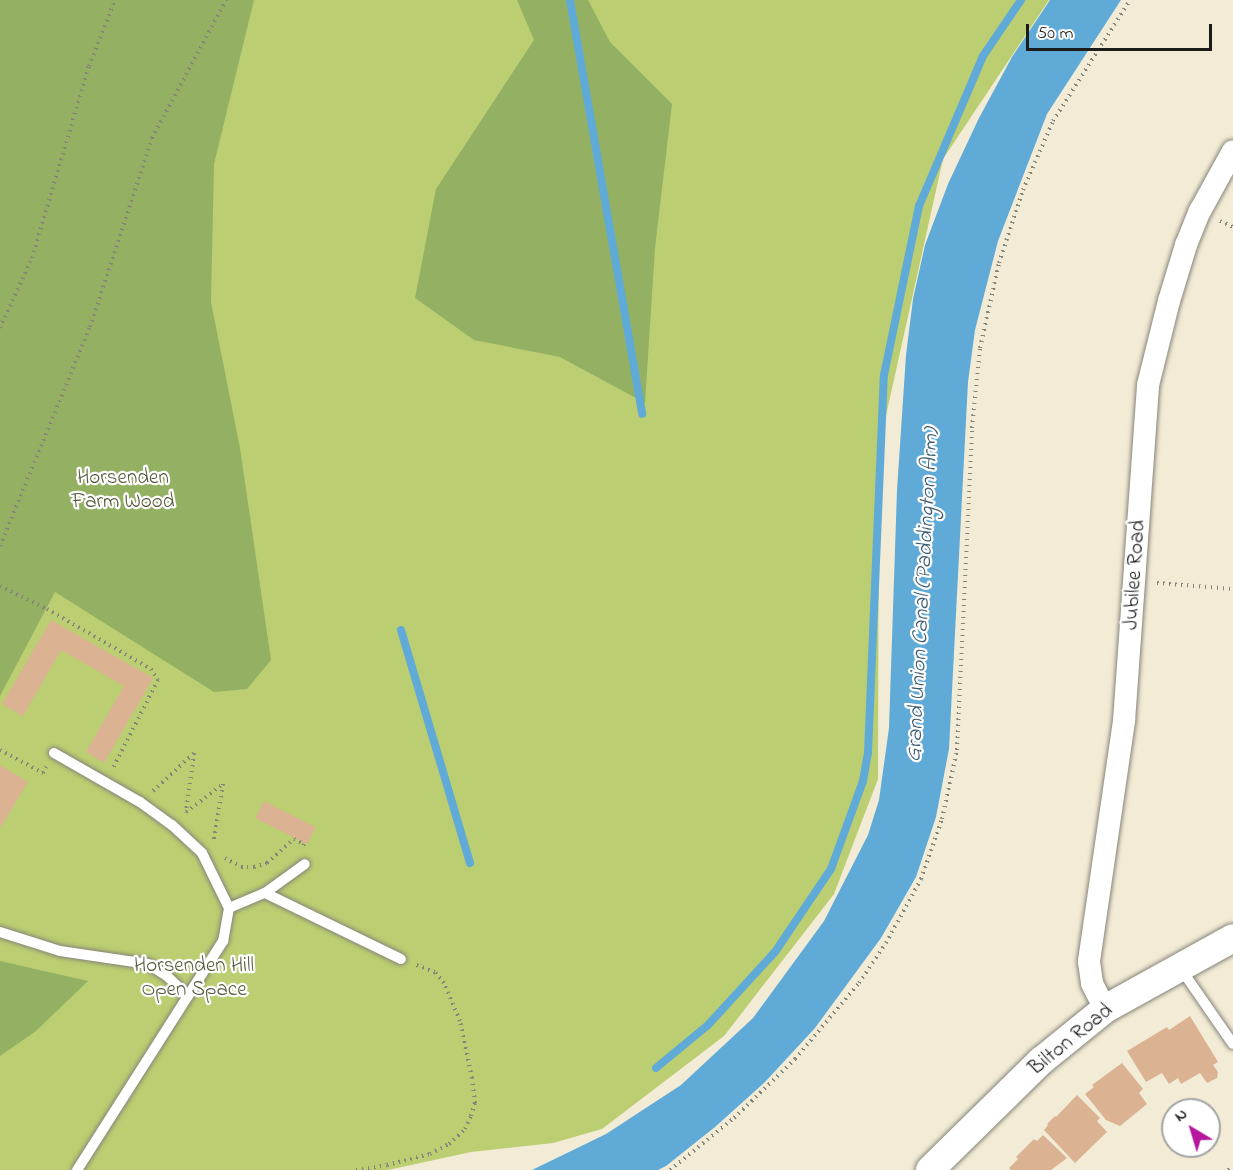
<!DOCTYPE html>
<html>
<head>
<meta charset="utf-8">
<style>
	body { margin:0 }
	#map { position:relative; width:1233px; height:1170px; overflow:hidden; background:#f2ecd6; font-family:"Indie Flower",sans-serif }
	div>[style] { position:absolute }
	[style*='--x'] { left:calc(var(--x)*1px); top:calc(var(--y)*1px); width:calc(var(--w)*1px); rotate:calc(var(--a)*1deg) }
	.green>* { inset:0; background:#bbce71 }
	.forest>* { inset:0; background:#94b163 }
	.water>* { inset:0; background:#60aad8 }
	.stream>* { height:8px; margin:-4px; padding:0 4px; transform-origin:4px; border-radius:4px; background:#60aad8 }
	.building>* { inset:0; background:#dbb292; transform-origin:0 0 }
	.path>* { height:4px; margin-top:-2px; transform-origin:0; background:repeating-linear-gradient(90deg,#878479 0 1.5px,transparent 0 6px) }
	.roads { filter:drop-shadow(0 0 2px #878479) drop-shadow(0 0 2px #878479) }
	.service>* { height:10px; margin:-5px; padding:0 5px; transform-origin:5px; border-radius:5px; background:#fff }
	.minor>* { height:22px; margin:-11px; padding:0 11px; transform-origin:11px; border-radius:11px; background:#fff }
	.tertiary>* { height:28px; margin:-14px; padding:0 14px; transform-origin:14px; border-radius:14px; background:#fff }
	span { translate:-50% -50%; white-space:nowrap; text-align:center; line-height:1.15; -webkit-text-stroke:4.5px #fff; paint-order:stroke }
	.park-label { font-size:21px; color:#545a3a }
	.street-label { font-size:21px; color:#1c1c1c }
	.water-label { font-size:22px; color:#3b5c71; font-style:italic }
	.north { position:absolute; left:1161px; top:1098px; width:60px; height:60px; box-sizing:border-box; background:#fff; border:2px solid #a4a4a4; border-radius:50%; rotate:322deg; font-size:16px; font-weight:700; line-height:24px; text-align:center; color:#1c1c1c }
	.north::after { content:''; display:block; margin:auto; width:21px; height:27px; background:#b5179e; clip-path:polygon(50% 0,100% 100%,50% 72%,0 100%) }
	.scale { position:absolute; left:1026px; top:24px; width:186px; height:27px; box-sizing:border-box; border:3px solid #1c1c1c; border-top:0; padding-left:8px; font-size:18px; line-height:21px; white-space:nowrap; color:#1c1c1c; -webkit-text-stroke:4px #fff; paint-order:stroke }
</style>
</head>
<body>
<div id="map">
	<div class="green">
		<i style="clip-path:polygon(0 0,1049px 0,943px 159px,879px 447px,878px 779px,834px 894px,724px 1036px,602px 1129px,553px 1143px,471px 1152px,388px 1170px,0 1170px)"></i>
	</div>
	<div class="forest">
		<i style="clip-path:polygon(0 0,254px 0,214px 164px,211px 302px,240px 448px,271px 660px,247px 689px,214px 692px,55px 592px,0 696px)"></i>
		<i style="clip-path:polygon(517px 0,588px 0,610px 42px,672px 104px,655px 248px,645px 403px,560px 357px,474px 340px,415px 298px,436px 189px,534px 40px)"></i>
		<i style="clip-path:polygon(0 961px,88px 981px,36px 1031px,0 1056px)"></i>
	</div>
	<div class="water">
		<i style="clip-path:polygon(1050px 0,1121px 0,1047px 114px,998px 241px,975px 330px,968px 382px,949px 749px,936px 817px,916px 877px,881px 938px,815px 1028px,765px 1082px,715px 1127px,666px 1166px,658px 1170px,532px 1170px,606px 1134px,681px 1085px,753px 1018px,824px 921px,868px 835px,879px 800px,889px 728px,897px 490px,906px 355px,913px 299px,925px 245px,948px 184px,979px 118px,1012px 57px)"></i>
	</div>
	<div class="stream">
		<i style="--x:570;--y:0;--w:420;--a:80.1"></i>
		<i style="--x:401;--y:630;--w:243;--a:73.5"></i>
		<i style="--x:656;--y:1068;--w:67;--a:-39.6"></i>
		<i style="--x:708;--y:1025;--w:99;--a:-47.5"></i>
		<i style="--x:775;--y:952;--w:100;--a:-56"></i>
		<i style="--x:831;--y:869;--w:94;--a:-70"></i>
		<i style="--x:863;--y:781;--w:28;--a:-80"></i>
		<i style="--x:868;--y:753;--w:378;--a:-87.6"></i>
		<i style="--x:884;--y:375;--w:173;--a:-78.3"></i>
		<i style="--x:919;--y:206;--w:163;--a:-66.9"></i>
		<i style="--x:983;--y:56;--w:68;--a:-55.8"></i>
	</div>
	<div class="building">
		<i style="clip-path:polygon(51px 620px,153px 678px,104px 763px,86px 752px,124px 686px,61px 650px,23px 716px,2px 704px)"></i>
		<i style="clip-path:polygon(0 765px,28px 782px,0 828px)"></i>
		<i style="left:264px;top:801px;width:58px;height:19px;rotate:27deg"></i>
		<i style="clip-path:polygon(1190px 1016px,1218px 1062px,1213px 1065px,1218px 1072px,1217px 1078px,1207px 1083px,1200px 1073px,1181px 1084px,1178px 1078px,1169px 1084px,1162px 1073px,1146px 1082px,1127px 1051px,1167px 1027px,1169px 1030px)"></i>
		<i style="clip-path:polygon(1122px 1063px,1143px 1089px,1139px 1093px,1147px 1104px,1120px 1126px,1106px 1120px,1085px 1094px,1094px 1087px,1092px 1085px)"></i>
		<i style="clip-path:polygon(1077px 1095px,1100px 1118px,1097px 1121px,1107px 1132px,1075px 1163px,1044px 1130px,1048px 1125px,1047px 1124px,1055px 1116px,1056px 1117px)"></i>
		<i style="clip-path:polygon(1043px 1135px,1067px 1158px,1051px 1170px,1011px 1170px,1009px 1168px,1018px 1159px,1016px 1157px,1034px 1139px,1037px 1141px)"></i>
	</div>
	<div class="path">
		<i style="--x:1220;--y:221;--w:14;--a:25"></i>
		<i style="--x:0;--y:328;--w:77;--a:-65.4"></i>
		<i style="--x:32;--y:258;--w:200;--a:-73.5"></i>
		<i style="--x:89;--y:66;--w:71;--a:-68.5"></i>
		<i style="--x:0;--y:546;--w:237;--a:-67.7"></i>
		<i style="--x:90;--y:327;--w:199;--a:-71.8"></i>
		<i style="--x:152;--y:138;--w:157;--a:-61.8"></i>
		<i style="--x:1157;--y:583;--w:76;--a:4.5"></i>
		<i style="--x:0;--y:586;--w:52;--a:26.1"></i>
		<i style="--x:47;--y:609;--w:120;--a:30"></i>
		<i style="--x:151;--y:669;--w:13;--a:58"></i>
		<i style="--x:158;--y:680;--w:99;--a:117.1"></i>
		<i style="--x:0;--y:750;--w:49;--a:28.1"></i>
		<i style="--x:43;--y:773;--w:7;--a:-63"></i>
		<i style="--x:153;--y:791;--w:56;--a:-42.8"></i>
		<i style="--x:194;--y:753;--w:60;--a:97.7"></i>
		<i style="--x:186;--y:812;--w:46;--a:-37.1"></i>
		<i style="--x:223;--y:784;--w:56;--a:99.3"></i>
		<i style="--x:225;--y:858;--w:18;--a:29"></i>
		<i style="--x:241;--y:867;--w:13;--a:0"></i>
		<i style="--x:254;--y:867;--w:14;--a:-17"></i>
		<i style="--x:267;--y:863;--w:36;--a:-42"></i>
		<i style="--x:294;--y:839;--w:11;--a:27"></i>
		<i style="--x:304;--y:844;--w:5;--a:112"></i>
		<i style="--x:356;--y:1170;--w:31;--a:-9"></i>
		<i style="--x:387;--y:1165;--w:44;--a:-14.3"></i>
		<i style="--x:430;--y:1154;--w:21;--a:-28"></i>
		<i style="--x:449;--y:1144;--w:22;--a:-43"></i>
		<i style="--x:465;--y:1129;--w:14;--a:-65"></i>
		<i style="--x:471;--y:1116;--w:14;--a:-73"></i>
		<i style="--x:475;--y:1103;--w:25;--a:-97"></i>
		<i style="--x:472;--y:1078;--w:58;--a:-101.9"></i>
		<i style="--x:460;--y:1021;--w:41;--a:-112.8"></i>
		<i style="--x:444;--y:983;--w:14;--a:-129"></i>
		<i style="--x:435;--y:972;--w:20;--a:-160"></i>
		<i style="--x:670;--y:1170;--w:82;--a:-39.1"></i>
		<i style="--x:734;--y:1118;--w:85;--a:-44"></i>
		<i style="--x:795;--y:1059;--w:99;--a:-49.9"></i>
		<i style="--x:859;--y:983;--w:48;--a:-56"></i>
		<i style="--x:886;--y:943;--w:73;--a:-61.3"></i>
		<i style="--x:921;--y:879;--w:64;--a:-70.7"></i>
		<i style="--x:942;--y:819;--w:71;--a:-77.7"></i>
		<i style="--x:957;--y:750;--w:322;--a:-87.3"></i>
		<i style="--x:972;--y:428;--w:80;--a:-84.3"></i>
		<i style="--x:980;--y:348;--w:87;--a:-77.4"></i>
		<i style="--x:999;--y:263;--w:77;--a:-71.8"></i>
		<i style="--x:1023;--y:190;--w:75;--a:-66.5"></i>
		<i style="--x:1053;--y:121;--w:143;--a:-57.5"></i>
		<i style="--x:1228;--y:1170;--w:6;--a:-39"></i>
	</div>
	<div class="roads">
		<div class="service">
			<i style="--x:54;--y:753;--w:99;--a:29.7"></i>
			<i style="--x:140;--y:802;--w:39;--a:36"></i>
			<i style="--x:172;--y:825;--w:41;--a:43"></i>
			<i style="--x:202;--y:853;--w:61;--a:63.9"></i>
			<i style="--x:229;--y:908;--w:34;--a:100"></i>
			<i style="--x:223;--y:941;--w:272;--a:122.5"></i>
			<i style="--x:265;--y:893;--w:49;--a:-35.9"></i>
			<i style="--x:229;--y:908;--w:39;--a:-23"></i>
			<i style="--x:265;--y:893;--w:151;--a:25.9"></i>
			<i style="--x:0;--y:932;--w:63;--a:17.6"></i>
			<i style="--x:60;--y:951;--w:89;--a:8.4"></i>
			<i style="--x:148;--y:964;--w:22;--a:32"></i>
			<i style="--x:167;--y:976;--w:29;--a:44"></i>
			<i style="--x:1181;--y:969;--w:91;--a:55.3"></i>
		</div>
		<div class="minor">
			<i style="--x:1105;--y:1009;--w:29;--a:-117"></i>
			<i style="--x:1092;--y:983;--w:22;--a:-98"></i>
			<i style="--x:1089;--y:961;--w:243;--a:-81.7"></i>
			<i style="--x:1124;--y:721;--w:337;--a:-85.9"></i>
			<i style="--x:1148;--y:385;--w:87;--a:-76"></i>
			<i style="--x:1169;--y:301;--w:59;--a:-73.1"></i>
			<i style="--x:1186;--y:245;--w:37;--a:-68"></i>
			<i style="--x:1200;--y:211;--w:68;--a:-61.2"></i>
		</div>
		<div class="tertiary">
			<i style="--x:930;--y:1170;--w:156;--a:-44.5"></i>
			<i style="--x:1041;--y:1061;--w:82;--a:-39.1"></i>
			<i style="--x:1105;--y:1009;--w:146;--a:-29"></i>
		</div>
	</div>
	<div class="park-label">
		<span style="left:123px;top:490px">Horsenden<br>Farm Wood</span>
		<span style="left:194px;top:978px">Horsenden Hill<br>Open Space</span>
	</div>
	<div class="street-label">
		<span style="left:1135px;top:575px;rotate:-86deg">Jubilee Road</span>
		<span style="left:1071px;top:1040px;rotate:-39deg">Bilton Road</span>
	</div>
	<div class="water-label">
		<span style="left:924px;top:595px;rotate:-87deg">Grand Union Canal (Paddington Arm)</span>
	</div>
	<div class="north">N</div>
	<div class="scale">50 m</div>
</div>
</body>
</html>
